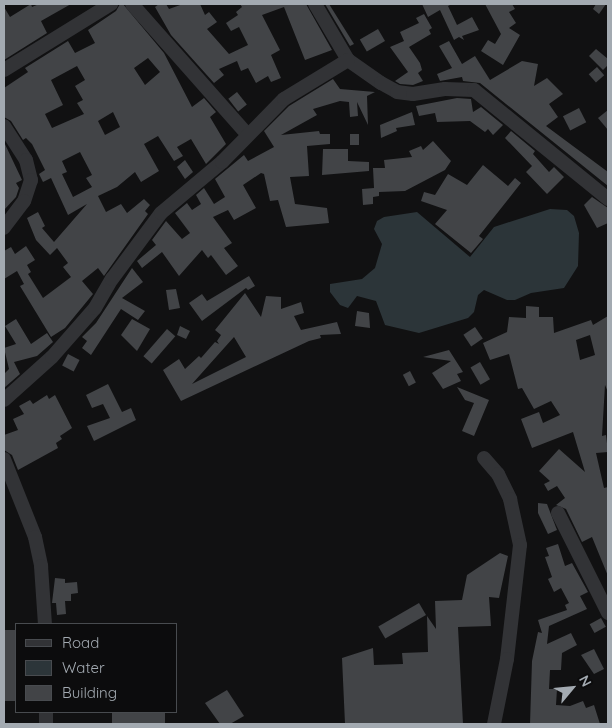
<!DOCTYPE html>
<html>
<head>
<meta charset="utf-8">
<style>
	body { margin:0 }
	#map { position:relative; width:612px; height:728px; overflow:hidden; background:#111112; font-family:Quicksand,sans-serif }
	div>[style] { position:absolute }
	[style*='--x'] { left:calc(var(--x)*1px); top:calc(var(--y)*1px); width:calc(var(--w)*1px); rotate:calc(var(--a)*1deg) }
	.water>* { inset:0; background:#2c3539 }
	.building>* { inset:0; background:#424447; transform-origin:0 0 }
	.minor>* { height:14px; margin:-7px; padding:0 7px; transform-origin:7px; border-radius:7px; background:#323336 }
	span { translate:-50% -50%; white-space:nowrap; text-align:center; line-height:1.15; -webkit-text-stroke:5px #0c0c0d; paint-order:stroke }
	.frame { position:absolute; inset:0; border:5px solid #a3aab1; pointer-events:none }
	.legend { position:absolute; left:15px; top:623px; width:162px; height:90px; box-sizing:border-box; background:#0c0c0d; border:1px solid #484b4f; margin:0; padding:6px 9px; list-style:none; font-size:15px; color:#a3aab1 }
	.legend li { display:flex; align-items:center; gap:10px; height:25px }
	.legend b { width:25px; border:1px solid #484b4f }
	.north { position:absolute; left:547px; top:663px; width:50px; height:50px; -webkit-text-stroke:4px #0c0c0d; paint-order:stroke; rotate:62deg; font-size:14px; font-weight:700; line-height:20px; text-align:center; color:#a3aab1 }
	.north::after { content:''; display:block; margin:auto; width:18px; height:22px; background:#a3aab1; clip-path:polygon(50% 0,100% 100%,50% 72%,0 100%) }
</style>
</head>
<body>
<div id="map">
	<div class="water">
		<i style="clip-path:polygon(550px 209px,567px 210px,574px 216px,579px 233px,578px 266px,564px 288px,531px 293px,515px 300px,507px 300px,484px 290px,478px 295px,474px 312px,468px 318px,419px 333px,385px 325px,376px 301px,357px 296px,348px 308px,340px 305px,330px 292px,330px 284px,362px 279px,375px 268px,382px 244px,374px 229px,377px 221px,384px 217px,417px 212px,470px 257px,494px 227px)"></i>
	</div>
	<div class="building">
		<i style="clip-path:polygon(31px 4px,32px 7px,39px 4px,71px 4px,41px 21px,47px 33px,4px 60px,4px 7px,10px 17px)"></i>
		<i style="clip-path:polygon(evenodd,120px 4px,123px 4px,164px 53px,192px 107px,204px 98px,216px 112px,210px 117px,226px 144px,206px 164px,191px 139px,177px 147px,183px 156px,174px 161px,158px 136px,144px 144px,159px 171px,141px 182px,135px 172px,117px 187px,98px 196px,106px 212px,121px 204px,127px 213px,144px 199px,150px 205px,145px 211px,148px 214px,104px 276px,98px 268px,82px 281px,93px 294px,65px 328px,51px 337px,20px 286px,24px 284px,17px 271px,4px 279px,4px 251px,11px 247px,15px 254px,26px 246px,35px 260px,27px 265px,31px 272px,28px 274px,43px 298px,71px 277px,63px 267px,68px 263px,57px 248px,50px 255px,36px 240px,27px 218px,38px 212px,45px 226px,42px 228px,54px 242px,87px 204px,68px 215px,51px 178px,43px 182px,39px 174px,45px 170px,32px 144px,26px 138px,23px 140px,11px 121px,4px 117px,4px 88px,28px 72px,25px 68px,68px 41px,75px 53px,95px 43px,88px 30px,116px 11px,120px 4px,148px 58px,160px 72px,145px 85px,134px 68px,148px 58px,120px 4px,77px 66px,85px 80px,75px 86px,83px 100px,77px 103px,84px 114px,52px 128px,45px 114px,63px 105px,51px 80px,77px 66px,120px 4px,113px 112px,120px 127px,105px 135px,98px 121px,113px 112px,120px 4px,80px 152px,92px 175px,86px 178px,92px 187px,73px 197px,62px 174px,67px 172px,62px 161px,80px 152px)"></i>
		<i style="clip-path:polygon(159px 4px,166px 4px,169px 9px,183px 4px,200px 4px,205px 15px,209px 12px,217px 22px,207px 29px,229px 54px,248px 45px,239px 27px,231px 31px,226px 23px,238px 15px,236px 12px,242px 7px,240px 4px,306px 4px,332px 50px,305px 60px,284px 7px,262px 15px,280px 50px,271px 55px,281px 78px,271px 82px,268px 76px,256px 83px,248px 68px,241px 71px,237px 61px,219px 69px,224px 75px,214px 83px,171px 35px,155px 7px)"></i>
		<i style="clip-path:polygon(325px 4px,329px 4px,354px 44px,350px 46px)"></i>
		<i style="clip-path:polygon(422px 4px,452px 4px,448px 6px,457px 25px,472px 17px,479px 30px,462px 36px,464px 40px,459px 37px,454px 40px,440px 10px,428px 17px)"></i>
		<i style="clip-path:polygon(485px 4px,512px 4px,515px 9px,509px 12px,516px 23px,509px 28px,520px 35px,503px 65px,481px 51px,488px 40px,495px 44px,501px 34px)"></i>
		<i style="clip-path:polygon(596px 4px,606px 4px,599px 14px,593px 9px)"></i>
		<i style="clip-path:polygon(424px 14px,432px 28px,429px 30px,431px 34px,409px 47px,420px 63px,422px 70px,418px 73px,423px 81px,413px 85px,400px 84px,395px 81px,408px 72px,390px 47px,404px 41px,400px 32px,419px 23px,416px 18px)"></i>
		<i style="left:378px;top:29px;width:14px;height:21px;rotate:60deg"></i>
		<i style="clip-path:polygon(449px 41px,462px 64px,475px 56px,490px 80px,522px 61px,538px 64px,534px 86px,547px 78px,563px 94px,549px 104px,558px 117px,546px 126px,608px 172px,608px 186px,480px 83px,463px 81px,462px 77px,440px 81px,437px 74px,452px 68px,439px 46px)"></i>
		<i style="clip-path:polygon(596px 49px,608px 59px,608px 65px,603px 70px,589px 56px)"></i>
		<i style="left:597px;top:67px;width:11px;height:11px;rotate:49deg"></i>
		<i style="clip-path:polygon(333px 79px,340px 89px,375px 92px,367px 96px,368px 125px,357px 102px,358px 116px,350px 117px,349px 102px,340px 101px,313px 109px,317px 115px,281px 135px,319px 131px,320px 134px,330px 134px,330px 144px,307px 146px,309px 176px,290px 177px,295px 204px,327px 208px,329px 223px,286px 227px,278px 200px,270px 201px,264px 174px,261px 173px,243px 185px,256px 208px,234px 220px,228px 210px,213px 217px,232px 243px,224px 248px,238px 266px,226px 275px,211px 255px,208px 258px,202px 250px,179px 276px,162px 252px,142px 268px,137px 261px,156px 245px,152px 240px,166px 221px,182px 239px,190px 233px,175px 213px,187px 203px,192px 210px,201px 204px,196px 195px,204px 188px,214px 204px,225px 197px,215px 179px,244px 155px,248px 161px,274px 147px,264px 131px,289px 106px)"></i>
		<i style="left:237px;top:92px;width:16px;height:11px;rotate:52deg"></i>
		<i style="clip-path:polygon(457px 98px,471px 99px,473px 112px,481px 107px,503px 125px,493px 135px,488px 129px,485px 132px,470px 121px,437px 122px,435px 113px,419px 116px,416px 106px)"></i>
		<i style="left:579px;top:108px;width:16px;height:18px;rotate:63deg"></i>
		<i style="clip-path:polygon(608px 110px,608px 130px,598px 118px)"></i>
		<i style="clip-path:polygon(412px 112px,415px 125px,396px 128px,397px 131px,381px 138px,380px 125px)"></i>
		<i style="clip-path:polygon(511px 131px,535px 151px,533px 154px,549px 172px,554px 167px,564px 177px,547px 194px,526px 172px,532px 166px,505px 138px)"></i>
		<i style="left:350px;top:134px;width:9px;height:11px"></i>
		<i style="clip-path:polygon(433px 141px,451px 161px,445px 170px,405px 191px,379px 192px,379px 196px,373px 197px,373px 204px,363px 205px,362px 189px,374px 188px,373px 168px,385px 168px,384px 160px,412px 157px,409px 151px,421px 146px,423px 150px)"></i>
		<i style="clip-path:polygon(4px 142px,22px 180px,16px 183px,19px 188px,16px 197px,4px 210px)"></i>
		<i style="clip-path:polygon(323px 149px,348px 149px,348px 161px,369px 162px,369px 171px,322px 175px)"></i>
		<i style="clip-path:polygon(185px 160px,193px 172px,185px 179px,177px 167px)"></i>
		<i style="clip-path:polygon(483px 165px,508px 186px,515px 178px,521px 183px,479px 236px,483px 239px,471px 253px,435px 224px,447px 210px,421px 201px,424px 192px,435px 195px,448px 174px,467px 185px)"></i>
		<i style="clip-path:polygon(592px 197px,608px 208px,608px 223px,597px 228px,584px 205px)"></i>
		<i style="clip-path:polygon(132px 268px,143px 282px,122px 298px,145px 311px,138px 320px,121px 309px,91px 355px,82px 348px,87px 341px,82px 337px,96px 323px)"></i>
		<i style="clip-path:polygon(249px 276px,255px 286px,248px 290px,246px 288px,202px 321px,189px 303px,202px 294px,207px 301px)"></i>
		<i style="clip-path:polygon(176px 289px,180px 308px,169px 310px,166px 290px)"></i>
		<i style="clip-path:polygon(evenodd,245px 293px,261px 317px,266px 296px,281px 297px,281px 309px,301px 302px,304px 313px,294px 316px,301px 330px,337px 322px,341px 334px,320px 335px,321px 338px,309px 341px,181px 401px,163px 370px,179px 359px,185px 369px,199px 356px,201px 358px,215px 342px,219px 344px,217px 341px,221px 335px,215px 330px,245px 293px,234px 337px,246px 357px,192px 384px,225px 347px,234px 337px)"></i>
		<i style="clip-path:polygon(evenodd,526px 306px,539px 307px,539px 317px,553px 317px,554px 333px,591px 320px,593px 325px,608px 316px,608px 392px,605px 385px,602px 436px,606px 435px,608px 452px,596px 453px,604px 488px,608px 487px,608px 576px,592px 537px,582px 542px,566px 509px,556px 505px,565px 498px,557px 486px,548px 491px,544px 484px,550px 481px,539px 471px,559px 449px,585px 472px,573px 432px,532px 448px,521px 419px,539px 412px,543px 423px,560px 415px,551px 401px,534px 409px,522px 388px,518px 389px,509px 354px,490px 360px,483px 343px,507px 332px,509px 317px,526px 318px,526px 306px,590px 335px,595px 355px,580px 360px,576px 340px,590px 335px)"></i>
		<i style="clip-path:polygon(357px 311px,369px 313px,370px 328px,355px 326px)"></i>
		<i style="clip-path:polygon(16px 319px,31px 344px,47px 333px,53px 342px,37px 356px,14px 362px,20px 374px,4px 388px,4px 374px,9px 369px,4px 348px,16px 344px,5px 326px)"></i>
		<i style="clip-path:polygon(132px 319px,150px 329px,137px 351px,121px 335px)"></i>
		<i style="clip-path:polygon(180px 326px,190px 331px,186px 339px,177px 335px)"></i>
		<i style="left:475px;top:327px;width:14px;height:14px;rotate:56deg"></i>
		<i style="left:167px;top:329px;width:11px;height:36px;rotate:41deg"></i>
		<i style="clip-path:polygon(449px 350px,463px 372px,457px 374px,461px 381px,443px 389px,432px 373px,451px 361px,423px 357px)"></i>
		<i style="left:68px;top:354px;width:13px;height:13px;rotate:27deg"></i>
		<i style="left:480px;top:362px;width:20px;height:11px;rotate:60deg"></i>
		<i style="left:410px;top:371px;width:13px;height:8px;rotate:63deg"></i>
		<i style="clip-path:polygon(108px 384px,122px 412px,131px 408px,136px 420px,94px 441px,87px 426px,110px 418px,103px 404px,92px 408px,86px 395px)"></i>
		<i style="clip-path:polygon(457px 387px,489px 400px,474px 436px,462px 431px,474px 403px,465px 400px)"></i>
		<i style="clip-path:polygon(47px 395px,49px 399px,55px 395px,72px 428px,60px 436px,62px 439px,56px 443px,58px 448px,18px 470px,12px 455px,4px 450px,4px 435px,18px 430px,13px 419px,24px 414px,19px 406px,30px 400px,33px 404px)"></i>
		<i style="clip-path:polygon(538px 503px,547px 504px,557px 530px,548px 534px,538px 513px)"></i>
		<i style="clip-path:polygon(558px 544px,565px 566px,572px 563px,588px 592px,580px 596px,587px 609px,549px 626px,547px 644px,571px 633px,577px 645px,562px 653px,561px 670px,550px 670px,549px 689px,557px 689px,556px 705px,570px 706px,583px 701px,586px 708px,594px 705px,600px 724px,530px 724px,532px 661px,538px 632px,542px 633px,538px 620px,567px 610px,565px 605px,569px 603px,561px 588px,554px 592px,548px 579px,552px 577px,545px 557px,549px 556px,546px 548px)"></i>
		<i style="clip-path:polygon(500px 553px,508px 556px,499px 598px,489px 597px,491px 626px,458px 627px,463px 724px,345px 724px,342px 658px,373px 648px,374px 665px,403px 664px,402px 653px,428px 652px,427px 616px,436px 629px,435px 601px,462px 600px,467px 575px)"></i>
		<i style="clip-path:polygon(55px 578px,65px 579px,65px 583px,77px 582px,78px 593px,71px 594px,71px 601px,65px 601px,66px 614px,57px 615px,56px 603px,52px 603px)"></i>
		<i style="left:419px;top:603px;width:14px;height:47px;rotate:60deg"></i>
		<i style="left:601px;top:618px;width:10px;height:13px;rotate:61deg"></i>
		<i style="left:4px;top:630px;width:12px;height:71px"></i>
		<i style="clip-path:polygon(594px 649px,604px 669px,594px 674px,581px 655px)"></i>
		<i style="clip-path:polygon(227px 690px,244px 716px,230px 724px,220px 724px,205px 703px)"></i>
		<i style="left:112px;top:712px;width:53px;height:12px"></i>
	</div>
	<div class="minor">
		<i style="--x:132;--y:4;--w:174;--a:48.5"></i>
		<i style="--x:315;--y:4;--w:65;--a:59.5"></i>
		<i style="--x:348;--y:60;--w:40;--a:34.9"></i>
		<i style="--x:381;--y:83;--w:18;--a:29"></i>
		<i style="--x:397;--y:92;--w:16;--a:7"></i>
		<i style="--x:413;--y:94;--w:32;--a:-9"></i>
		<i style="--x:445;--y:89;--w:29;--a:2"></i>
		<i style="--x:474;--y:90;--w:173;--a:39.1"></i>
		<i style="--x:4;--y:70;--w:126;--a:-31.7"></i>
		<i style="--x:4;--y:126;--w:40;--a:57.1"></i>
		<i style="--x:26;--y:160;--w:21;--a:76"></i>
		<i style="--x:31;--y:180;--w:22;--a:108"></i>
		<i style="--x:24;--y:201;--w:34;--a:127"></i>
		<i style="--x:4;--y:400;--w:64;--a:-41.9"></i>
		<i style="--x:52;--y:357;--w:65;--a:-48.7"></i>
		<i style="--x:95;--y:308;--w:34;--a:-60"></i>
		<i style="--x:112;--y:279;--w:82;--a:-53.4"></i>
		<i style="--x:161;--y:213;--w:80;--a:-39.9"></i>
		<i style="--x:222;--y:162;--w:88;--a:-45.5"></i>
		<i style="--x:284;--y:99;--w:75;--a:-31.4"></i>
		<i style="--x:484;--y:458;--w:21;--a:49"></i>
		<i style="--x:498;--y:474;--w:28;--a:64"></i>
		<i style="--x:510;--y:499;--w:47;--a:77.7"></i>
		<i style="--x:520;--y:545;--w:115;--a:96.5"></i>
		<i style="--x:507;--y:659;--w:66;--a:101.3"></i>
		<i style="--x:4;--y:459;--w:84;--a:68.3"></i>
		<i style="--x:35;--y:537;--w:30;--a:78"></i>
		<i style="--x:41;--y:566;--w:58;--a:86.1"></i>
		<i style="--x:558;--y:513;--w:112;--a:63.4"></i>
		<i style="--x:46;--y:712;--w:12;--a:90"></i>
	</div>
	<div class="frame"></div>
	<ul class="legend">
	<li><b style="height:6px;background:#323336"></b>Road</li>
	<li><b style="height:14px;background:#2c3539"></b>Water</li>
	<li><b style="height:14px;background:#424447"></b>Building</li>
	</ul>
	<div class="north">N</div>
</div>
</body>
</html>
